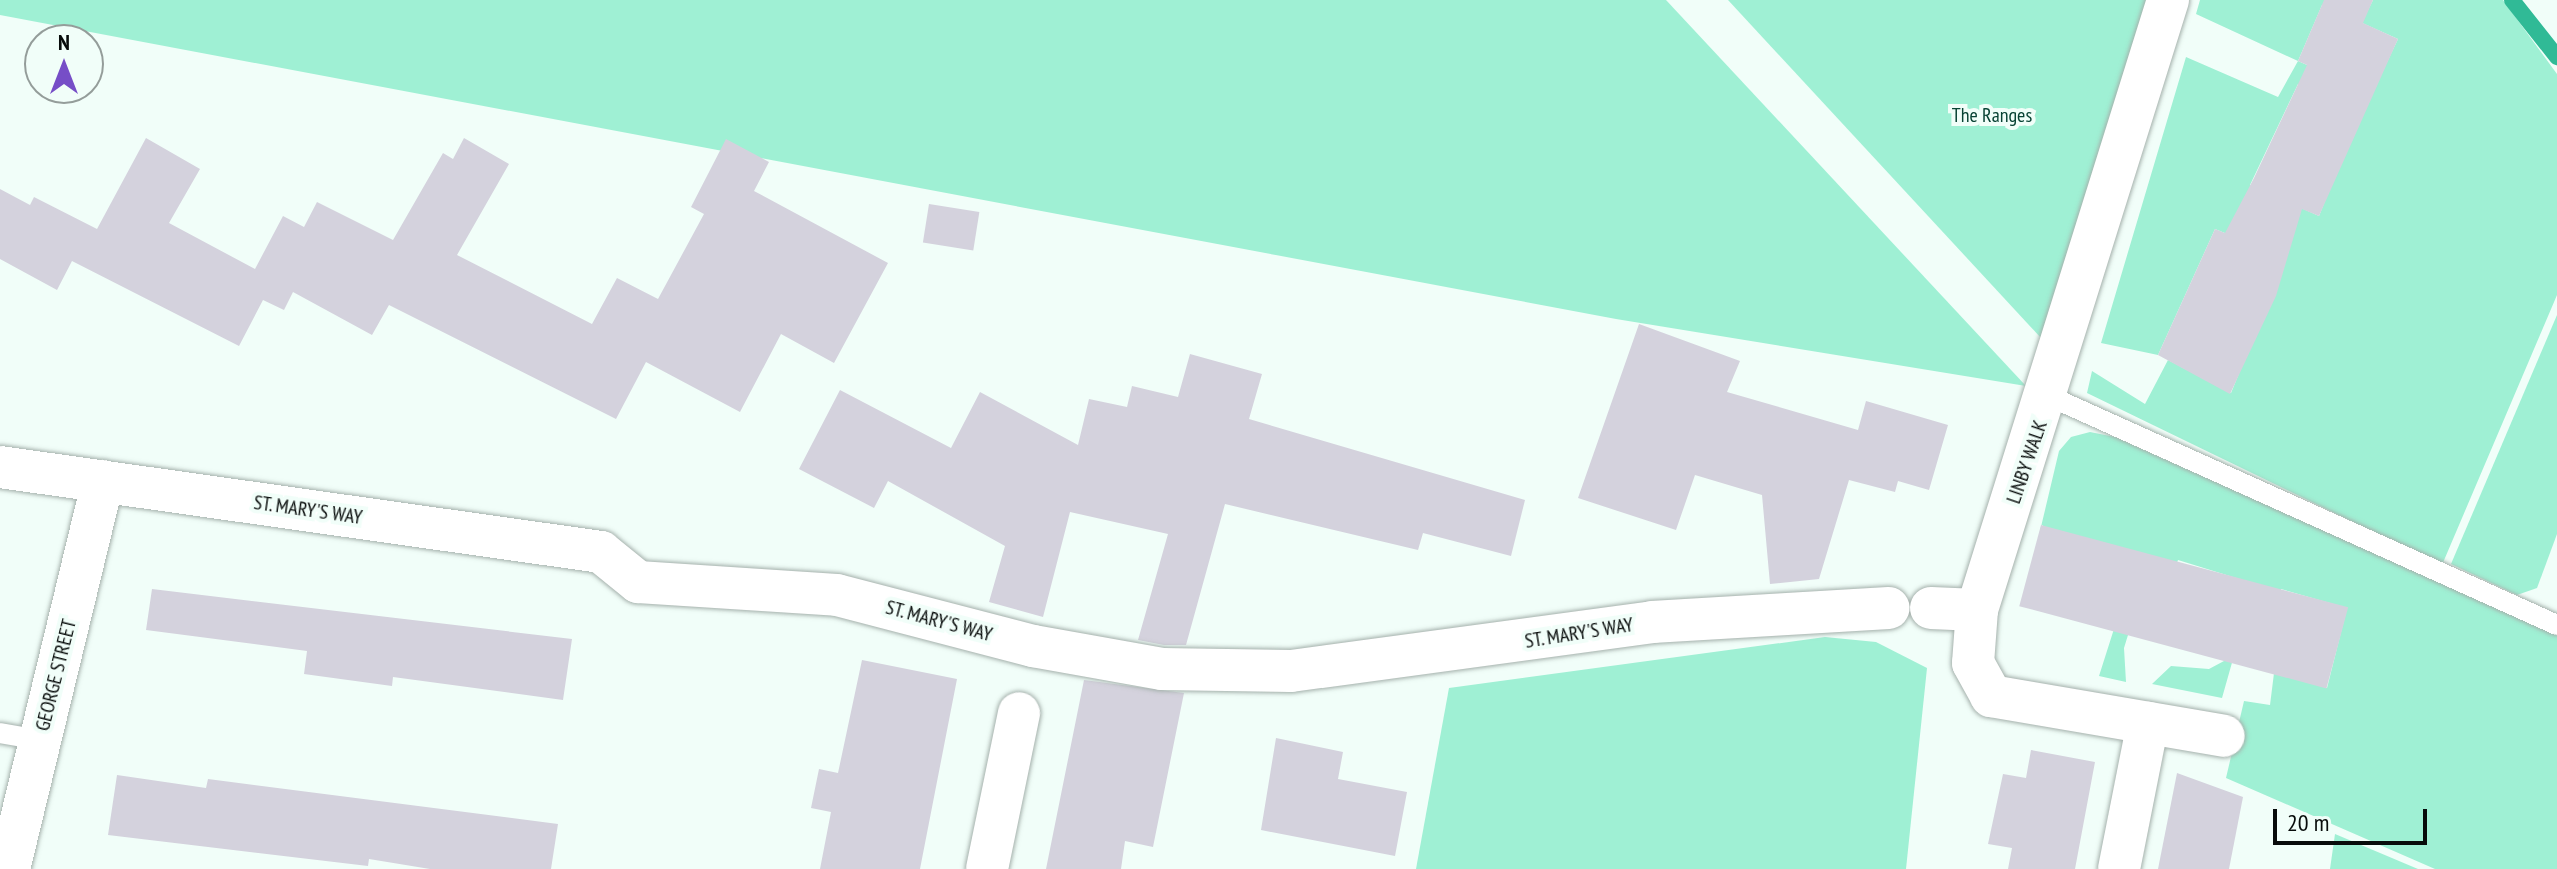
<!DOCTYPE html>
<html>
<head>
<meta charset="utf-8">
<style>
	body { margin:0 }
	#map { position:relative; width:2557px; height:869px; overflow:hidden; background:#f1fef9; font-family:"PT Sans Narrow",sans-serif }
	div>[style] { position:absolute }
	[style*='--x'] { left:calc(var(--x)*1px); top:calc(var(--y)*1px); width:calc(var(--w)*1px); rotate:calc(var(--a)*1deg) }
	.green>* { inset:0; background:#9ff0d4 }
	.stream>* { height:16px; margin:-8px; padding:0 8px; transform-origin:8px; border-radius:8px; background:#30ba96 }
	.building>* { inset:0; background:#d4d2dd; transform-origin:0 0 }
	.roads { filter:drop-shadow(0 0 2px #a5b1ac) drop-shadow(0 0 2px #a5b1ac) }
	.lane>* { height:20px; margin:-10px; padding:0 10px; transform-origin:10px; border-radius:10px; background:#fff }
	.street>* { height:42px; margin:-21px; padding:0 21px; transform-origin:21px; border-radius:21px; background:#fff }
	span { translate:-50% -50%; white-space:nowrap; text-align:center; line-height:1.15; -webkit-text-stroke:8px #f1fef9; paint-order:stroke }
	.park-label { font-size:20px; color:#084334 }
	.street-label { font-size:20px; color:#080c0b }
	.north { position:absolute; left:24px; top:24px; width:80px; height:80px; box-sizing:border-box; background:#f1fef9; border:2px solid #949d9a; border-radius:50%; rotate:0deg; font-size:22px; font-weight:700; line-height:32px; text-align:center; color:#080c0b }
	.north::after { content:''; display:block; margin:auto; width:28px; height:36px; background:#764ec7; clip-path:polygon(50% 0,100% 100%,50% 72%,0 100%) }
	.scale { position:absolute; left:2273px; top:809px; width:154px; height:36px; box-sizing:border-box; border:4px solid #080c0b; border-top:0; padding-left:10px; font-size:24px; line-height:28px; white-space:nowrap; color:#080c0b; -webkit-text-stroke:6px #f1fef9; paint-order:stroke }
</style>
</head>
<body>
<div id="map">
	<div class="green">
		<i style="clip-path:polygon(0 0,1666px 0,2026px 386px,1616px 319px,0 15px)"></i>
		<i style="clip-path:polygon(1728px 0,2149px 0,2041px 338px)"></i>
		<i style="clip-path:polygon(evenodd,2200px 0,2335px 0,2366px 14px,2373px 0,2503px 0,2557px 74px,2557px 295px,2442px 565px,2087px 393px,2092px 371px,2145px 404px,2168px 360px,2231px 393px,2286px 258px,2215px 229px,2158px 355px,2101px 343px,2186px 57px,2278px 97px,2298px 61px,2196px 14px,2200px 0,2322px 5px,2398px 39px,2372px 94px,2298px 61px,2322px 5px,2200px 0,2298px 84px,2361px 111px,2319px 216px,2250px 185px,2298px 84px)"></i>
		<i style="clip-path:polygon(2557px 315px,2557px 534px,2537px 588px,2517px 595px,2451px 564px)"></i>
		<i style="clip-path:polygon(2090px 432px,2115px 437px,2557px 635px,2557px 869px,2435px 869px,2226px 778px,2244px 701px,2270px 705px,2274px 673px,2327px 688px,2347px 608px,2281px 589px,2274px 613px,2248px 606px,2222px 698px,2152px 684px,2171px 666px,2209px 669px,2224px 661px,2249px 582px,2178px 560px,2167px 589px,2144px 583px,2124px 648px,2126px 682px,2099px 676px,2127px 588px,2042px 525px,2022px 607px,2059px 451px,2071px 437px)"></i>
		<i style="clip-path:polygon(1825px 637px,1876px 642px,1927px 668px,1906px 869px,1416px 869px,1449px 688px)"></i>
		<i style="clip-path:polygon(2335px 834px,2418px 869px,2330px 869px)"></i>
	</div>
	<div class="stream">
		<i style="--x:2512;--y:0;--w:73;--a:51.7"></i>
	</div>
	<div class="building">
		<i style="clip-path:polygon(2324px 0,2373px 0,2363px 23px,2398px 39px,2319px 216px,2302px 209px,2276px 296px,2230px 394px,2158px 355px,2215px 229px,2225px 233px,2254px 178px,2307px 65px,2298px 61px)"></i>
		<i style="clip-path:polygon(146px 138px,200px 169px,169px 223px,255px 269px,283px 216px,304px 227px,317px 202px,393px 240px,443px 153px,453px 159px,464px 138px,509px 164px,457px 255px,592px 324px,617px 278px,658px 299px,704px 214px,691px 207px,726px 139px,769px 162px,754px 191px,888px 263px,834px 363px,781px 334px,740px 412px,646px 362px,616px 419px,389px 305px,372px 335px,293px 292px,284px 310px,263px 300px,239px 346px,72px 261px,57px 290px,0 259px,0 189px,30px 205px,34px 197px,97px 229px)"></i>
		<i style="left:929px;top:204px;width:51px;height:39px;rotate:9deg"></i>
		<i style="clip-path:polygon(1639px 324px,1740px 361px,1727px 392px,1858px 430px,1866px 401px,1948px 425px,1929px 490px,1898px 481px,1895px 492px,1849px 480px,1819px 579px,1770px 584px,1762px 495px,1695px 475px,1676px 530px,1578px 498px)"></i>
		<i style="clip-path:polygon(1190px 354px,1262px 374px,1249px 419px,1525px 500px,1511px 556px,1423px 533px,1418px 550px,1225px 504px,1186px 645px,1164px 645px,1138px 640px,1168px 534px,1070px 512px,1043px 617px,989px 602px,1005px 546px,888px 481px,874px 508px,799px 469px,840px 390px,951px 448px,980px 392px,1078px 445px,1089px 399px,1127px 407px,1132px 386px,1178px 397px)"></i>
		<i style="left:2041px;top:525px;width:318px;height:84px;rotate:15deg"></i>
		<i style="clip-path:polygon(152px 589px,572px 639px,563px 700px,393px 677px,392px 686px,304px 674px,307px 651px,146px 630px)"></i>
		<i style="clip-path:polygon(862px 660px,957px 679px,920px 869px,820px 869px,831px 812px,811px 808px,819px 769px,838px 773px)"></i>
		<i style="clip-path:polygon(1084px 680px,1184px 693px,1153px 847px,1125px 841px,1121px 869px,1046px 869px)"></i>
		<i style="clip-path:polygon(1276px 738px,1343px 752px,1338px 779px,1407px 792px,1395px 856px,1261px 830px)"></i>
		<i style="clip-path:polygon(2031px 750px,2095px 762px,2075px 869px,2008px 869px,2012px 848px,1988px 844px,2003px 774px,2026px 778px)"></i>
		<i style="clip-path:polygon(2177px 773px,2243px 797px,2229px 869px,2158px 869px)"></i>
		<i style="clip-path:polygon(117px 775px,206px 788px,208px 779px,558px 824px,551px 869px,430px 869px,369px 859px,368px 866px,108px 835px)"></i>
	</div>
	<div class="roads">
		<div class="lane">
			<i style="--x:2049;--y:396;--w:557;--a:24.27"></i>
			<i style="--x:0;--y:733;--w:41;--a:9.9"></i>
		</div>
		<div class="street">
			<i style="--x:2168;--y:0;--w:639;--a:107.39"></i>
			<i style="--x:1977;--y:610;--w:53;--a:94.3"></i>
			<i style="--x:1973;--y:663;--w:38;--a:61"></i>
			<i style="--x:1991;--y:696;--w:236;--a:9.7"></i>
			<i style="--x:0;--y:467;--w:607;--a:8.05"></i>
			<i style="--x:601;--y:552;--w:48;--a:39"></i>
			<i style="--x:638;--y:582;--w:199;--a:3.7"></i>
			<i style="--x:837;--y:595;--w:203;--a:14.6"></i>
			<i style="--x:1033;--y:646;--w:131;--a:10.1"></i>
			<i style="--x:1162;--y:669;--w:129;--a:0.9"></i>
			<i style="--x:1291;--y:671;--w:364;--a:-7.7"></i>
			<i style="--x:1652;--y:622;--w:237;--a:-3.4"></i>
			<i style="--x:1931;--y:608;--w:46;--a:2.5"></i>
			<i style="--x:9;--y:869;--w:399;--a:-76.4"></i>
			<i style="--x:987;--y:869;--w:159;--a:-78.4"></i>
			<i style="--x:2119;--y:869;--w:149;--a:-78.8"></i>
		</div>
	</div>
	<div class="park-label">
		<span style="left:1992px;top:115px">The Ranges</span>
	</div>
	<div class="street-label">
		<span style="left:2027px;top:462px;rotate:-71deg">LINBY WALK</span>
		<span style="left:308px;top:510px;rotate:8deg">ST. MARY'S WAY</span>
		<span style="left:939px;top:621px;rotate:15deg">ST. MARY'S WAY</span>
		<span style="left:1579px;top:633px;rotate:-9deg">ST. MARY'S WAY</span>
		<span style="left:56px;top:675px;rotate:-76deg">GEORGE STREET</span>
	</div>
	<div class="north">N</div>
	<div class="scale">20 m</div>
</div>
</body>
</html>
